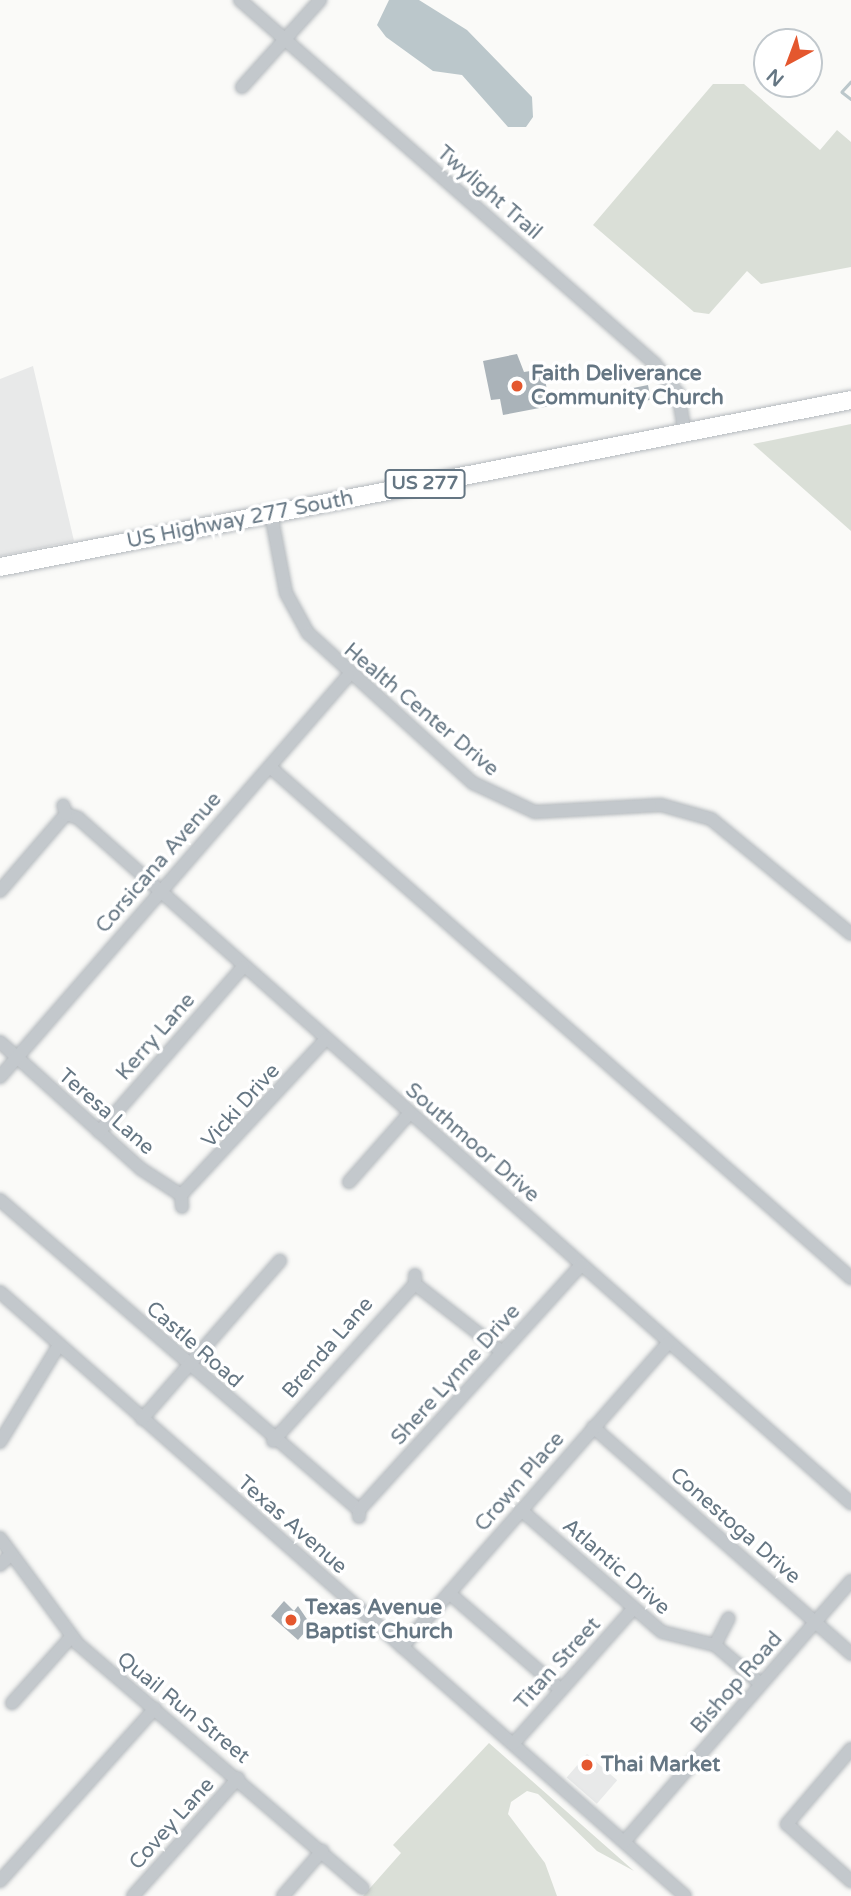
<!DOCTYPE html>
<html>
<head>
<meta charset="utf-8">
<style>
	body { margin:0 }
	#map { position:relative; width:851px; height:1896px; overflow:hidden; background:#fafaf8; font-family:"Varela Round",sans-serif }
	div>[style] { position:absolute }
	[style*='--x'] { left:calc(var(--x)*1px); top:calc(var(--y)*1px); width:calc(var(--w)*1px); rotate:calc(var(--a)*1deg) }
	.built>* { inset:0; background:#e8e9e9; transform-origin:0 0 }
	.green>* { inset:0; background:#dadfd7 }
	.water>* { inset:0; background:#bbc7cb }
	.stream>* { height:2.5px; margin:-1.25px; padding:0 1.25px; transform-origin:1.25px; border-radius:1.25px; background:#bbc7cb }
	.building>* { inset:0; background:#aab3b9; transform-origin:0 0 }
	.roads { filter:drop-shadow(0 0 2px #b4b9bd) drop-shadow(0 0 2px #b4b9bd) }
	.minor>* { height:12px; margin:-6px; padding:0 6px; transform-origin:6px; border-radius:6px; background:#c3c8cc }
	.highway>* { height:18px; margin:-9px; padding:0 9px; transform-origin:9px; border-radius:9px; background:#fff }
	.dots>* { width:19px; height:19px; translate:-50% -50%; box-sizing:border-box; border:4px solid #fff; border-radius:50% }
	span { translate:-50% -50%; white-space:nowrap; text-align:center; line-height:1.15; -webkit-text-stroke:7px #fff; paint-order:stroke }
	.shield-label span { padding:2px 5px; background:#fff; border:2px solid; border-radius:5px; -webkit-text-stroke-width:0 }
	.shield-label { font-size:19px; color:#657683; font-weight:700 }
	.street-label { font-size:21px; color:#657683 }
	.poi-label { font-size:21px; color:#657683; font-weight:700 }
	.left { translate:0 -50%; text-align:left }
	.north { position:absolute; left:753px; top:28px; width:70px; height:70px; box-sizing:border-box; background:#fff; border:2px solid #c1c8cd; border-radius:50%; rotate:221deg; font-size:19px; font-weight:700; line-height:28px; text-align:center; color:#657683 }
	.north::after { content:''; display:block; margin:auto; width:24px; height:32px; background:#e4572e; clip-path:polygon(50% 0,100% 100%,50% 72%,0 100%) }
</style>
</head>
<body>
<div id="map">
	<div class="built">
		<i style="clip-path:polygon(33px 366px,74px 541px,0 556px,0 379px)"></i>
		<i style="left:587px;top:1754px;width:40px;height:31px;rotate:41deg"></i>
	</div>
	<div class="green">
		<i style="clip-path:polygon(713px 84px,744px 84px,820px 150px,837px 130px,851px 142px,851px 267px,761px 284px,747px 271px,709px 314px,694px 312px,593px 225px)"></i>
		<i style="clip-path:polygon(851px 424px,851px 531px,753px 444px)"></i>
		<i style="clip-path:polygon(489px 1743px,634px 1871px,597px 1851px,538px 1794px,527px 1791px,511px 1802px,508px 1814px,545px 1863px,557px 1896px,363px 1896px,401px 1853px,393px 1845px)"></i>
	</div>
	<div class="water">
		<i style="clip-path:polygon(389px 0,419px 0,467px 30px,532px 97px,533px 117px,526px 127px,508px 127px,462px 75px,433px 71px,386px 37px,377px 25px)"></i>
	</div>
	<div class="stream">
		<i style="--x:851;--y:82;--w:13;--a:132"></i>
		<i style="--x:842;--y:92;--w:11;--a:38"></i>
	</div>
	<div class="building">
		<i style="clip-path:polygon(517px 354px,524px 372px,543px 369px,550px 406px,503px 415px,500px 399px,491px 400px,483px 361px)"></i>
		<i style="left:648px;top:385px;width:15px;height:23px;rotate:79deg"></i>
		<i style="clip-path:polygon(284px 1601px,294px 1611px,298px 1606px,311px 1625px,298px 1640px,271px 1616px)"></i>
	</div>
	<div class="roads">
		<div class="minor">
			<i style="--x:240;--y:0;--w:552;--a:41.25"></i>
			<i style="--x:655;--y:364;--w:37;--a:52"></i>
			<i style="--x:678;--y:393;--w:41;--a:80.1"></i>
			<i style="--x:242;--y:87;--w:117;--a:-48.1"></i>
			<i style="--x:271;--y:514;--w:80;--a:79.2"></i>
			<i style="--x:286;--y:593;--w:46;--a:61.2"></i>
			<i style="--x:308;--y:633;--w:223;--a:42.3"></i>
			<i style="--x:473;--y:783;--w:68;--a:25.1"></i>
			<i style="--x:535;--y:812;--w:126;--a:-3.2"></i>
			<i style="--x:661;--y:805;--w:52;--a:15.6"></i>
			<i style="--x:711;--y:819;--w:181;--a:39.4"></i>
			<i style="--x:270;--y:767;--w:774;--a:41.33"></i>
			<i style="--x:66;--y:814;--w:13;--a:18"></i>
			<i style="--x:78;--y:818;--w:1033;--a:41.55"></i>
			<i style="--x:0;--y:891;--w:101;--a:-49.4"></i>
			<i style="--x:66;--y:814;--w:9;--a:-108"></i>
			<i style="--x:0;--y:1042;--w:190;--a:42"></i>
			<i style="--x:141;--y:1169;--w:48;--a:33"></i>
			<i style="--x:181;--y:1195;--w:12;--a:85"></i>
			<i style="--x:0;--y:1077;--w:531;--a:-49.05"></i>
			<i style="--x:99;--y:1132;--w:219;--a:-48.9"></i>
			<i style="--x:349;--y:1182;--w:91;--a:-48.6"></i>
			<i style="--x:181;--y:1195;--w:213;--a:-47.1"></i>
			<i style="--x:0;--y:1200;--w:474;--a:40.8"></i>
			<i style="--x:359;--y:1510;--w:7;--a:90"></i>
			<i style="--x:415;--y:1275;--w:9;--a:90"></i>
			<i style="--x:415;--y:1284;--w:109;--a:37.9"></i>
			<i style="--x:0;--y:1292;--w:913;--a:41.4"></i>
			<i style="--x:142;--y:1419;--w:210;--a:-48.9"></i>
			<i style="--x:593;--y:1427;--w:344;--a:41.3"></i>
			<i style="--x:273;--y:1441;--w:212;--a:-47.9"></i>
			<i style="--x:0;--y:1442;--w:114;--a:-58.7"></i>
			<i style="--x:359;--y:1510;--w:331;--a:-47.8"></i>
			<i style="--x:521;--y:1510;--w:186;--a:40.9"></i>
			<i style="--x:662;--y:1632;--w:55;--a:13.8"></i>
			<i style="--x:715;--y:1645;--w:60;--a:40.3"></i>
			<i style="--x:0;--y:1538;--w:132;--a:53.7"></i>
			<i style="--x:78;--y:1644;--w:375;--a:40.6"></i>
			<i style="--x:0;--y:1565;--w:16;--a:-45"></i>
			<i style="--x:449;--y:1593;--w:148;--a:40.9"></i>
			<i style="--x:715;--y:1645;--w:30;--a:-63"></i>
			<i style="--x:402;--y:1647;--w:404;--a:-48.8"></i>
			<i style="--x:12;--y:1703;--w:89;--a:-48.2"></i>
			<i style="--x:513;--y:1744;--w:181;--a:-48.4"></i>
			<i style="--x:851;--y:1749;--w:99;--a:130.5"></i>
			<i style="--x:787;--y:1824;--w:86;--a:41.7"></i>
			<i style="--x:624;--y:1842;--w:346;--a:-49"></i>
			<i style="--x:0;--y:1881;--w:232;--a:-48.1"></i>
			<i style="--x:133;--y:1896;--w:158;--a:-48.3"></i>
			<i style="--x:283;--y:1896;--w:60;--a:-49.1"></i>
		</div>
		<div class="highway">
			<i style="--x:0;--y:567;--w:867;--a:-11.1"></i>
		</div>
	</div>
	<div class="dots">
		<i style="left:517px;top:386px;background:#e4572e"></i>
		<i style="left:291px;top:1620px;background:#e4572e"></i>
		<i style="left:587px;top:1765px;background:#e4572e"></i>
	</div>
	<div class="shield-label">
		<span style="left:425px;top:484px">US 277</span>
	</div>
	<div class="street-label">
		<span style="left:489px;top:193px;rotate:41deg">Twylight Trail</span>
		<span style="left:240px;top:520px;rotate:-11deg">US Highway 277 South</span>
		<span style="left:421px;top:710px;rotate:40deg">Health Center Drive</span>
		<span style="left:159px;top:863px;rotate:-49deg">Corsicana Avenue</span>
		<span style="left:156px;top:1037px;rotate:-49deg">Kerry Lane</span>
		<span style="left:241px;top:1106px;rotate:-48deg">Vicki Drive</span>
		<span style="left:106px;top:1112px;rotate:41deg">Teresa Lane</span>
		<span style="left:472px;top:1143px;rotate:41deg">Southmoor Drive</span>
		<span style="left:194px;top:1345px;rotate:41deg">Castle Road</span>
		<span style="left:328px;top:1348px;rotate:-49deg">Brenda Lane</span>
		<span style="left:456px;top:1375px;rotate:-48deg">Shere Lynne Drive</span>
		<span style="left:520px;top:1482px;rotate:-49deg">Crown Place</span>
		<span style="left:292px;top:1525px;rotate:41deg">Texas Avenue</span>
		<span style="left:735px;top:1526px;rotate:41deg">Conestoga Drive</span>
		<span style="left:616px;top:1567px;rotate:41deg">Atlantic Drive</span>
		<span style="left:558px;top:1664px;rotate:-48deg">Titan Street</span>
		<span style="left:737px;top:1683px;rotate:-49deg">Bishop Road</span>
		<span style="left:183px;top:1708px;rotate:39deg">Quail Run Street</span>
		<span style="left:172px;top:1824px;rotate:-48deg">Covey Lane</span>
	</div>
	<div class="poi-label">
		<span class="left" style="left:531px;top:386px">Faith Deliverance<br>Community Church</span>
		<span class="left" style="left:305px;top:1620px">Texas Avenue<br>Baptist Church</span>
		<span class="left" style="left:601px;top:1765px">Thai Market</span>
	</div>
	<div class="north">N</div>
</div>
</body>
</html>
